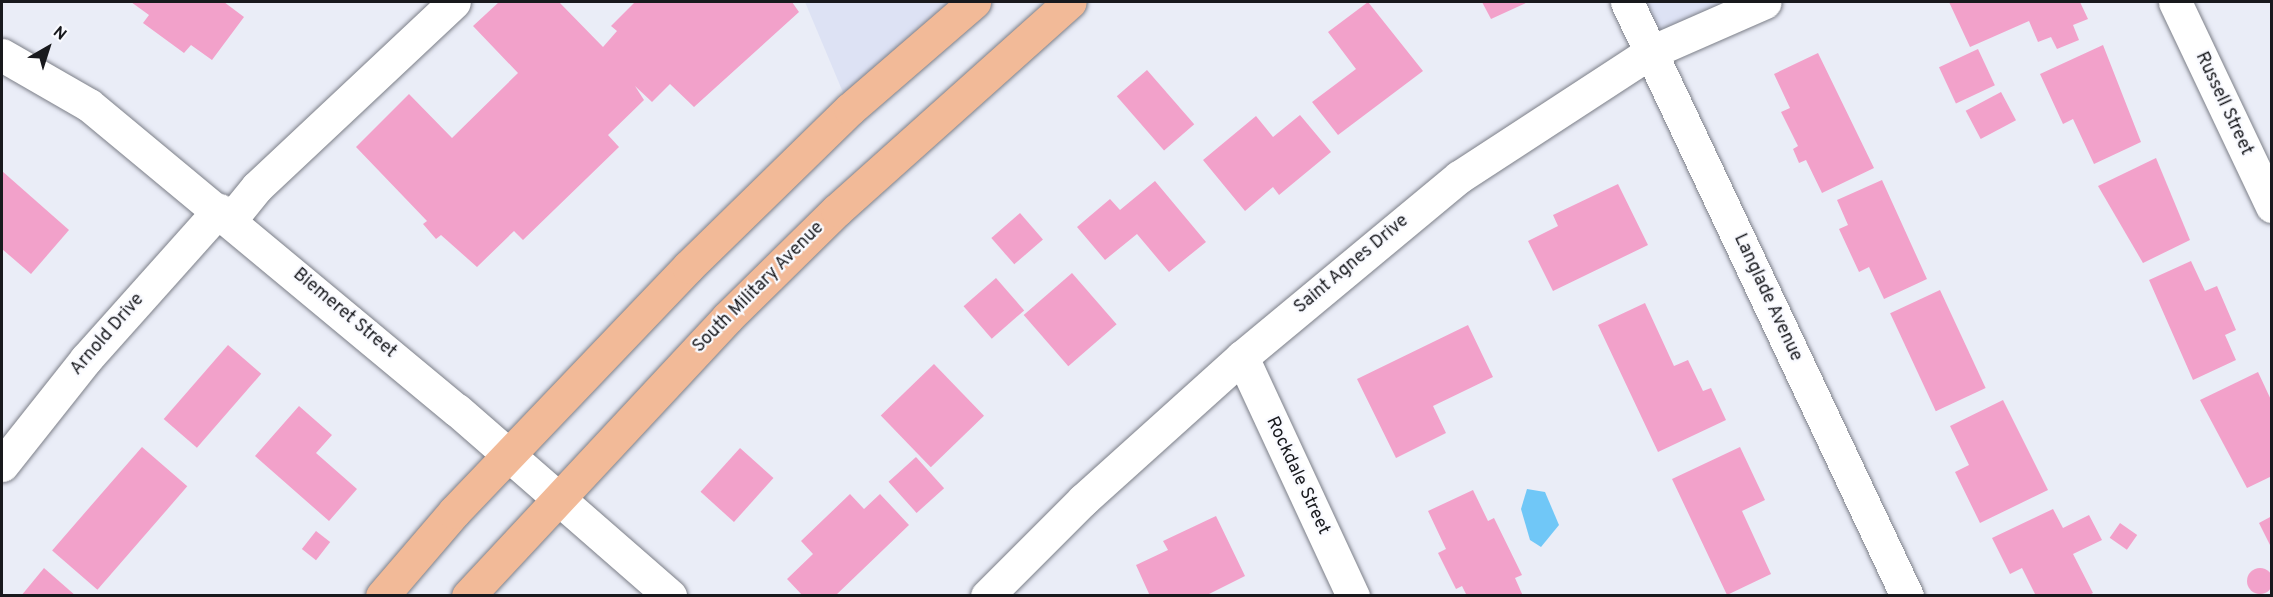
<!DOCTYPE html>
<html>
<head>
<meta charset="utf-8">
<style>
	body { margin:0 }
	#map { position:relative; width:2273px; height:597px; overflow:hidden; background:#eaedf7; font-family:Overpass,sans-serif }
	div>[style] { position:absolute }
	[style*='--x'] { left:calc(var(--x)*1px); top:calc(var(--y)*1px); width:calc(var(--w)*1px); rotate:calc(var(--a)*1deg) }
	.built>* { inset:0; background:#dde2f4 }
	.water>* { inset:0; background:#70c7f7 }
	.building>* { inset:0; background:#f2a1ca; transform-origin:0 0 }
	.round { border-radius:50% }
	.roads { filter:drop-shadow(0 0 2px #7c7f88) drop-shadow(0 0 2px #7c7f88) }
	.minor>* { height:33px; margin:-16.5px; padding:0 16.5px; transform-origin:16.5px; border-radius:16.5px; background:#fff }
	.major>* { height:33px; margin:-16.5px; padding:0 16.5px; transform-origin:16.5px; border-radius:16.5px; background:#f2ba98 }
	span { translate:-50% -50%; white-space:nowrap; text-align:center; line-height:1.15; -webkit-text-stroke:4.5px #f9faff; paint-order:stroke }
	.street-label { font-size:18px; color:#18191d }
	.frame { position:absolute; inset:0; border:3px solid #18191d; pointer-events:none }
	.north { position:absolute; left:18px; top:18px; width:60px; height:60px; -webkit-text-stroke:4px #f9faff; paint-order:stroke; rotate:39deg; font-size:16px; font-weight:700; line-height:24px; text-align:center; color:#18191d }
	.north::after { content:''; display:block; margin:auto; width:21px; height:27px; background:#18191d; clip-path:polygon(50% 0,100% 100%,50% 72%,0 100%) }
</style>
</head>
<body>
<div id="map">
	<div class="built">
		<i style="clip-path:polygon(805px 2px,974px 2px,850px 109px)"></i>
		<i style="clip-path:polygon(1627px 2px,1765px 2px,1651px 52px)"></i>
	</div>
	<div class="water">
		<i style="clip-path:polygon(1527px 489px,1545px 492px,1559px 525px,1541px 547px,1530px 540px,1521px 509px)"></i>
	</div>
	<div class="building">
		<i style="clip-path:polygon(131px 2px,224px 2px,244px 17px,212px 60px,191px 45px,184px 53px,143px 23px,149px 15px)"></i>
		<i style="clip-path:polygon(499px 2px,559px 2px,603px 47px,617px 31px,611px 26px,635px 2px,792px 2px,799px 12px,694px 107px,670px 84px,652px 102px,635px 86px,644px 100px,608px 135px,619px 147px,523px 240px,514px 231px,477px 267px,441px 235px,436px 239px,423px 224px,427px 221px,356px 147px,409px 94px,452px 138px,518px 73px,473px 26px)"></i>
		<i style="clip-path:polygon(1368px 2px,1423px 71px,1338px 135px,1312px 102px,1356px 69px,1328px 32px)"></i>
		<i style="clip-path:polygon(1482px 2px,1528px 2px,1491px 19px)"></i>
		<i style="clip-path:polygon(1949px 2px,2080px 2px,2088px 19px,2073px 25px,2079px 40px,2057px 49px,2051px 37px,2038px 42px,2029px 21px,1970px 47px)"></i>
		<i style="clip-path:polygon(2103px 45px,2141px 142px,2094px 164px,2073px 119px,2063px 124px,2040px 74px)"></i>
		<i style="left:1978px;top:49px;width:40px;height:43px;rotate:65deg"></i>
		<i style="clip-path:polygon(1818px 53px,1874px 168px,1822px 193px,1806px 160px,1799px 163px,1793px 149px,1798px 146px,1781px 112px,1790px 108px,1774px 74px)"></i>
		<i style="left:1147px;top:70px;width:72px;height:40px;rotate:49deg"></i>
		<i style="left:2001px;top:92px;width:32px;height:40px;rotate:62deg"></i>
		<i style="clip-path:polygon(1300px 115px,1331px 152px,1279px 195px,1273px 187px,1245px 211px,1203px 160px,1256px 116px,1273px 137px)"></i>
		<i style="clip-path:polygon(2156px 158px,2190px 240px,2143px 263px,2098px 186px)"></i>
		<i style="clip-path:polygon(2px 171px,69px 230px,31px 274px,2px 249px)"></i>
		<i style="clip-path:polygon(1882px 180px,1927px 279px,1884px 299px,1869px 267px,1859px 272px,1839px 229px,1848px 225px,1837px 200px)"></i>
		<i style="clip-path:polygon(1155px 181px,1206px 242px,1169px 272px,1137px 234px,1105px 260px,1077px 227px,1110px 199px,1120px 210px)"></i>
		<i style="clip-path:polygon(1618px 184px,1648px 245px,1553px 291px,1528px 241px,1558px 226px,1553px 215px)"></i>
		<i style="left:1020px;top:213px;width:35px;height:38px;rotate:49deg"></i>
		<i style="clip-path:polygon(2191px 261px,2205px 291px,2217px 286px,2236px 330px,2225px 335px,2236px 360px,2193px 380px,2149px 280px)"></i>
		<i style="left:1072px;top:273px;width:68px;height:64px;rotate:49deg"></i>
		<i style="left:996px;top:278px;width:43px;height:43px;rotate:49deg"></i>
		<i style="left:1940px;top:290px;width:108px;height:55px;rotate:65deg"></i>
		<i style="clip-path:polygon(1645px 303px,1674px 366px,1688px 360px,1703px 391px,1711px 388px,1726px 420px,1658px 452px,1598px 325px)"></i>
		<i style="clip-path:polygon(1468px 325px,1493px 377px,1433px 406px,1446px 433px,1396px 458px,1357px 379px)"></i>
		<i style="left:228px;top:345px;width:44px;height:98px;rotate:41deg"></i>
		<i style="left:934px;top:364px;width:72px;height:74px;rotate:46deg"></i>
		<i style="clip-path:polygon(2258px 372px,2272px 402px,2272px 476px,2247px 488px,2200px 400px)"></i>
		<i style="clip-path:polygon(2003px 400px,2048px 490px,1980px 523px,1955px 472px,1969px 465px,1950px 426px)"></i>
		<i style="clip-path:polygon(299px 406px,332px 435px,316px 453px,357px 489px,329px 521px,255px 456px)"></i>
		<i style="left:142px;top:447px;width:60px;height:137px;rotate:41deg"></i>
		<i style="clip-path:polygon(1740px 447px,1765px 500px,1742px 511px,1771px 574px,1727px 595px,1672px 479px)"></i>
		<i style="left:740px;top:448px;width:45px;height:59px;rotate:42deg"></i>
		<i style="left:916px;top:457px;width:42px;height:37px;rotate:48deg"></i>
		<i style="clip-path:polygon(1473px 490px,1488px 521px,1494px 518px,1522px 575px,1515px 578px,1523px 596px,1467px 596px,1462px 586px,1456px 589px,1438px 553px,1446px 549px,1428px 511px)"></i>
		<i style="clip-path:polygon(850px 494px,864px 509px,880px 494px,909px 525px,835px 596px,803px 596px,787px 579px,813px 554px,801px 541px)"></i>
		<i style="clip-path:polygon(2053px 509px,2063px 528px,2089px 515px,2102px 540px,2073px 554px,2093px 593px,2087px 596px,2036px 596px,2022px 568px,2010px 574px,1992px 538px)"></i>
		<i style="clip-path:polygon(1216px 516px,1245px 576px,1205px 596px,1150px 596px,1136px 565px,1168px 550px,1163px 541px)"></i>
		<i style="clip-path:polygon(2272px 516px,2272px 549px,2259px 523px)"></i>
		<i style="left:2120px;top:523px;width:21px;height:18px;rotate:35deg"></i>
		<i style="left:316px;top:531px;width:18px;height:23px;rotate:38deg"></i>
		<i style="clip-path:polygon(44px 568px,76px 596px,21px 596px)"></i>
		<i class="round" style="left:2247px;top:568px;width:26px;height:26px"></i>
	</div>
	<div class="roads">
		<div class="minor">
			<i style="--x:1627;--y:2;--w:657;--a:64.76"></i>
			<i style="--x:2175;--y:2;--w:226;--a:64.6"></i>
			<i style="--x:2;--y:55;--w:100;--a:29.9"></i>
			<i style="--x:89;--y:105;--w:478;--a:39.7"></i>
			<i style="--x:457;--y:410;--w:283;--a:41.1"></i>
			<i style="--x:231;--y:219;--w:41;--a:-50.9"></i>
			<i style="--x:257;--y:187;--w:270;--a:-43.2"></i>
			<i style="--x:1242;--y:357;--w:264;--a:65.1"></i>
			<i style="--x:2;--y:465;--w:135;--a:-51.6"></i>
			<i style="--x:86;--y:359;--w:200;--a:-48.2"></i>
			<i style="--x:987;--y:596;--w:136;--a:-45"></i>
			<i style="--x:1083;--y:500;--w:214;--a:-42"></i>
			<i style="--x:1242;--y:357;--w:282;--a:-39.7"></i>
			<i style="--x:1459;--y:177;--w:229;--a:-33.1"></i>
			<i style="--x:1651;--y:52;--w:124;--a:-23.7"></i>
		</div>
		<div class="major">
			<i style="--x:382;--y:596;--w:111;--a:-49.4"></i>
			<i style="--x:454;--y:512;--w:339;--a:-46.3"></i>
			<i style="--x:688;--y:267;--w:226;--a:-44.3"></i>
			<i style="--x:850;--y:109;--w:164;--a:-40.8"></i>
			<i style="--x:468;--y:596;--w:380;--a:-47"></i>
			<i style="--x:727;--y:318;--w:154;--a:-44.5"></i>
			<i style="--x:837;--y:210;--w:312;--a:-41.8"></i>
		</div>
	</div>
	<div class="street-label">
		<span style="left:2223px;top:104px;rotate:65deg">Russell Street</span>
		<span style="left:1352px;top:265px;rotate:-40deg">Saint Agnes Drive</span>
		<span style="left:759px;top:288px;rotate:-45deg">South Military Avenue</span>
		<span style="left:1767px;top:298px;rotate:65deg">Langlade Avenue</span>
		<span style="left:344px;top:314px;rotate:40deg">Biemeret Street</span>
		<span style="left:108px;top:335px;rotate:-49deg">Arnold Drive</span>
		<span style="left:1297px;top:476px;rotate:65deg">Rockdale Street</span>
	</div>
	<div class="frame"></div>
	<div class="north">N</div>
</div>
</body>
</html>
